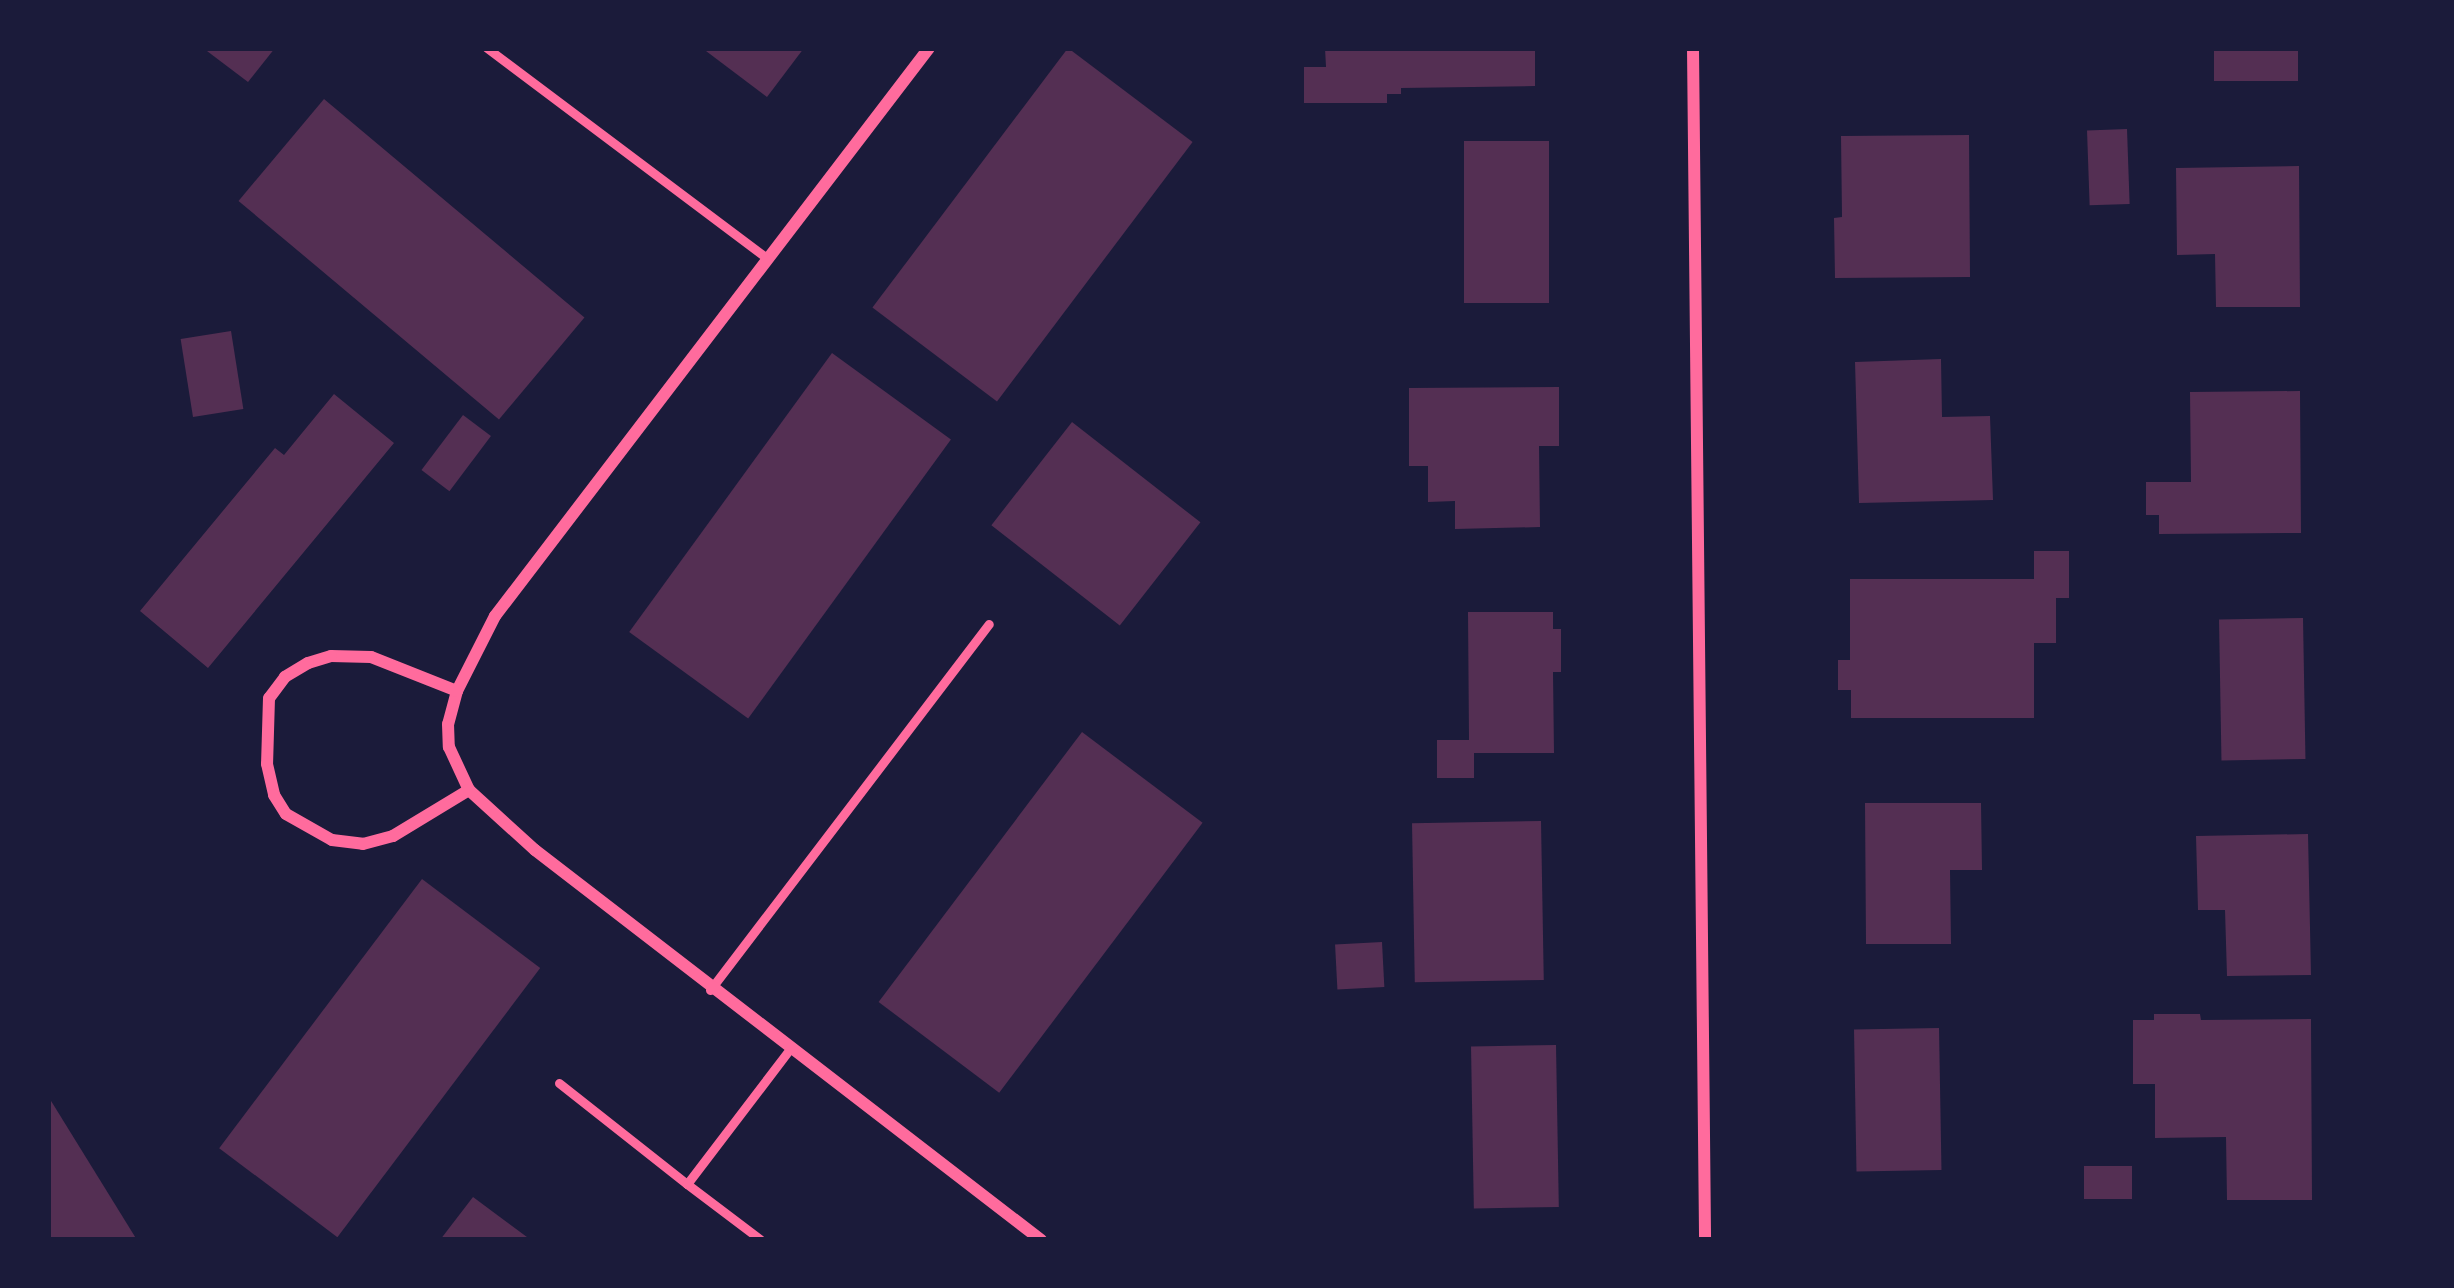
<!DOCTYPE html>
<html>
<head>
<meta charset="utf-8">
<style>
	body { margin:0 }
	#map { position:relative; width:2454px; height:1288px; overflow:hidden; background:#1b1b3a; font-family:Karla,sans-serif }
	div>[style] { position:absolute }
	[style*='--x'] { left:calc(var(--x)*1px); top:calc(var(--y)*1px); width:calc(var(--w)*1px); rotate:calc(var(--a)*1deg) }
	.building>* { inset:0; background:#542f53; transform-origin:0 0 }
	.service>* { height:9px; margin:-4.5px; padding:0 4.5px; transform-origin:4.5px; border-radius:4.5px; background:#ff6b9d }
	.minor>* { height:12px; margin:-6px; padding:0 6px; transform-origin:6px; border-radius:6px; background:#ff6b9d }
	span { translate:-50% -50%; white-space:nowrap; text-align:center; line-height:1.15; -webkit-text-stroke:10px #1b1b3a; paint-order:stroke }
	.frame { position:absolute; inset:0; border:51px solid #1b1b3a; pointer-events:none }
</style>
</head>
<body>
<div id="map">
	<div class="building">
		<i style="clip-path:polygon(203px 48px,275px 48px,248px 82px)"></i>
		<i style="clip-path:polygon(702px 48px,804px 48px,767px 97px)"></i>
		<i style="left:1068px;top:48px;width:156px;height:325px;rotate:37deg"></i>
		<i style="clip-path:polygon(1325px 48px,1535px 48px,1535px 86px,1401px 88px,1401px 94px,1387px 94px,1387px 103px,1304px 103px,1304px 67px,1326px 67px)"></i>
		<i style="left:2214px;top:48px;width:84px;height:33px"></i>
		<i style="left:324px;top:99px;width:340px;height:133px;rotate:40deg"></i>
		<i style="left:2127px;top:129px;width:75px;height:40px;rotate:88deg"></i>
		<i style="clip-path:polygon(1969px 135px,1970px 277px,1835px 278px,1834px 218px,1842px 217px,1841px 136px)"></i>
		<i style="left:1549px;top:141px;width:162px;height:85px;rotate:90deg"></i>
		<i style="clip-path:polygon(2299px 166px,2300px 307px,2216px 307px,2215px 254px,2177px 255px,2176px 168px)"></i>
		<i style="left:231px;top:331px;width:79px;height:51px;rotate:81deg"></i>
		<i style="left:832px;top:353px;width:147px;height:345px;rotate:36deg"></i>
		<i style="clip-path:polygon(1941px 359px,1942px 417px,1990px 416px,1993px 500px,1859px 503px,1855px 362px)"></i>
		<i style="clip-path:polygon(1559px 387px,1559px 446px,1539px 446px,1540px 527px,1455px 529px,1455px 501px,1428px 502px,1428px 466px,1409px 466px,1409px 388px)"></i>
		<i style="clip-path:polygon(2300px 391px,2301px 533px,2159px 534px,2159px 515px,2146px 515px,2146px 482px,2191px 482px,2190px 392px)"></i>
		<i style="clip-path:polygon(334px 394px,394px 443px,208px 668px,140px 611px,275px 448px,284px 455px)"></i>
		<i style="left:463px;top:415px;width:35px;height:69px;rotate:37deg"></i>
		<i style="left:1072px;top:422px;width:163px;height:131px;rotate:38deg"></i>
		<i style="clip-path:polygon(2034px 551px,2069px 551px,2069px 598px,2056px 598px,2056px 643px,2034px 643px,2034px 718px,1851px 718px,1851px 690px,1838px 690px,1838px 660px,1850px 660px,1850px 579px,2034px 579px)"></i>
		<i style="clip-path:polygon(1468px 612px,1553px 612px,1553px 629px,1561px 629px,1561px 672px,1553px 672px,1554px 753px,1474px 753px,1474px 778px,1437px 778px,1437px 740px,1469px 740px)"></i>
		<i style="left:2303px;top:618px;width:141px;height:84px;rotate:89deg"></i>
		<i style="left:1082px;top:732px;width:151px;height:338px;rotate:37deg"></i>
		<i style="clip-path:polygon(1865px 803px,1981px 803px,1982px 870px,1950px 870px,1951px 944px,1866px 944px)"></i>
		<i style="left:1541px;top:821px;width:159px;height:129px;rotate:89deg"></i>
		<i style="clip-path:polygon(2308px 834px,2311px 975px,2227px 976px,2225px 910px,2198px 910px,2196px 836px)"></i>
		<i style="left:422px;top:879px;width:148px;height:337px;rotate:37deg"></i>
		<i style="left:1382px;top:942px;width:45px;height:47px;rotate:87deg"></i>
		<i style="clip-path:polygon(2154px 1014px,2200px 1014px,2201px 1020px,2311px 1019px,2312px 1200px,2227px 1200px,2226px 1137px,2155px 1138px,2155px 1084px,2133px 1084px,2133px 1020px,2154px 1020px)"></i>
		<i style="left:1939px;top:1028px;width:142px;height:85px;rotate:89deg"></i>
		<i style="left:1556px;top:1045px;width:162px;height:85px;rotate:89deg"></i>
		<i style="clip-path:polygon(48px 1096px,137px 1240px,48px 1240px)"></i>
		<i style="left:2084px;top:1166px;width:48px;height:33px"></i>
		<i style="clip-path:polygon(473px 1197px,531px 1240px,440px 1240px)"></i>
	</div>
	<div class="service">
		<i style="--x:487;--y:48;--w:348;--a:36.9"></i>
		<i style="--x:710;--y:990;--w:460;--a:-52.7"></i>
		<i style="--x:559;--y:1083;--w:163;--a:38.3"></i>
		<i style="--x:761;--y:1240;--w:93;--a:-142.9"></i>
		<i style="--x:687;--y:1184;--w:168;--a:-52.7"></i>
	</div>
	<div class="minor">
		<i style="--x:929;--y:48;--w:715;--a:127.38"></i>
		<i style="--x:495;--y:616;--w:84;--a:116.9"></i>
		<i style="--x:457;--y:691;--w:34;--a:105"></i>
		<i style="--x:448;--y:724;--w:23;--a:88"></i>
		<i style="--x:449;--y:747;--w:47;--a:65.1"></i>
		<i style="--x:469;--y:790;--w:89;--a:42.3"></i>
		<i style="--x:535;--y:850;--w:639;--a:37.62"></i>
		<i style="--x:1693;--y:48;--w:1192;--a:89.42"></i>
		<i style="--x:457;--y:691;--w:92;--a:-158.4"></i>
		<i style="--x:371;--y:657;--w:40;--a:-178.6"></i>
		<i style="--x:331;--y:656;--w:24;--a:163"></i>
		<i style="--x:308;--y:663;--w:27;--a:149"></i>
		<i style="--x:285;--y:677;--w:26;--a:127"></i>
		<i style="--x:269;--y:698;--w:66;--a:91.7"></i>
		<i style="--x:267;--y:764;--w:32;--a:77"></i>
		<i style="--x:274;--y:795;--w:22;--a:58"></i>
		<i style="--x:286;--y:814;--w:53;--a:29.5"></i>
		<i style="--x:332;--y:840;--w:31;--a:7"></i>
		<i style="--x:363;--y:844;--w:31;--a:-15"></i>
		<i style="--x:393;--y:836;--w:89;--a:-31.2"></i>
	</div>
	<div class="frame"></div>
</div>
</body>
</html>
